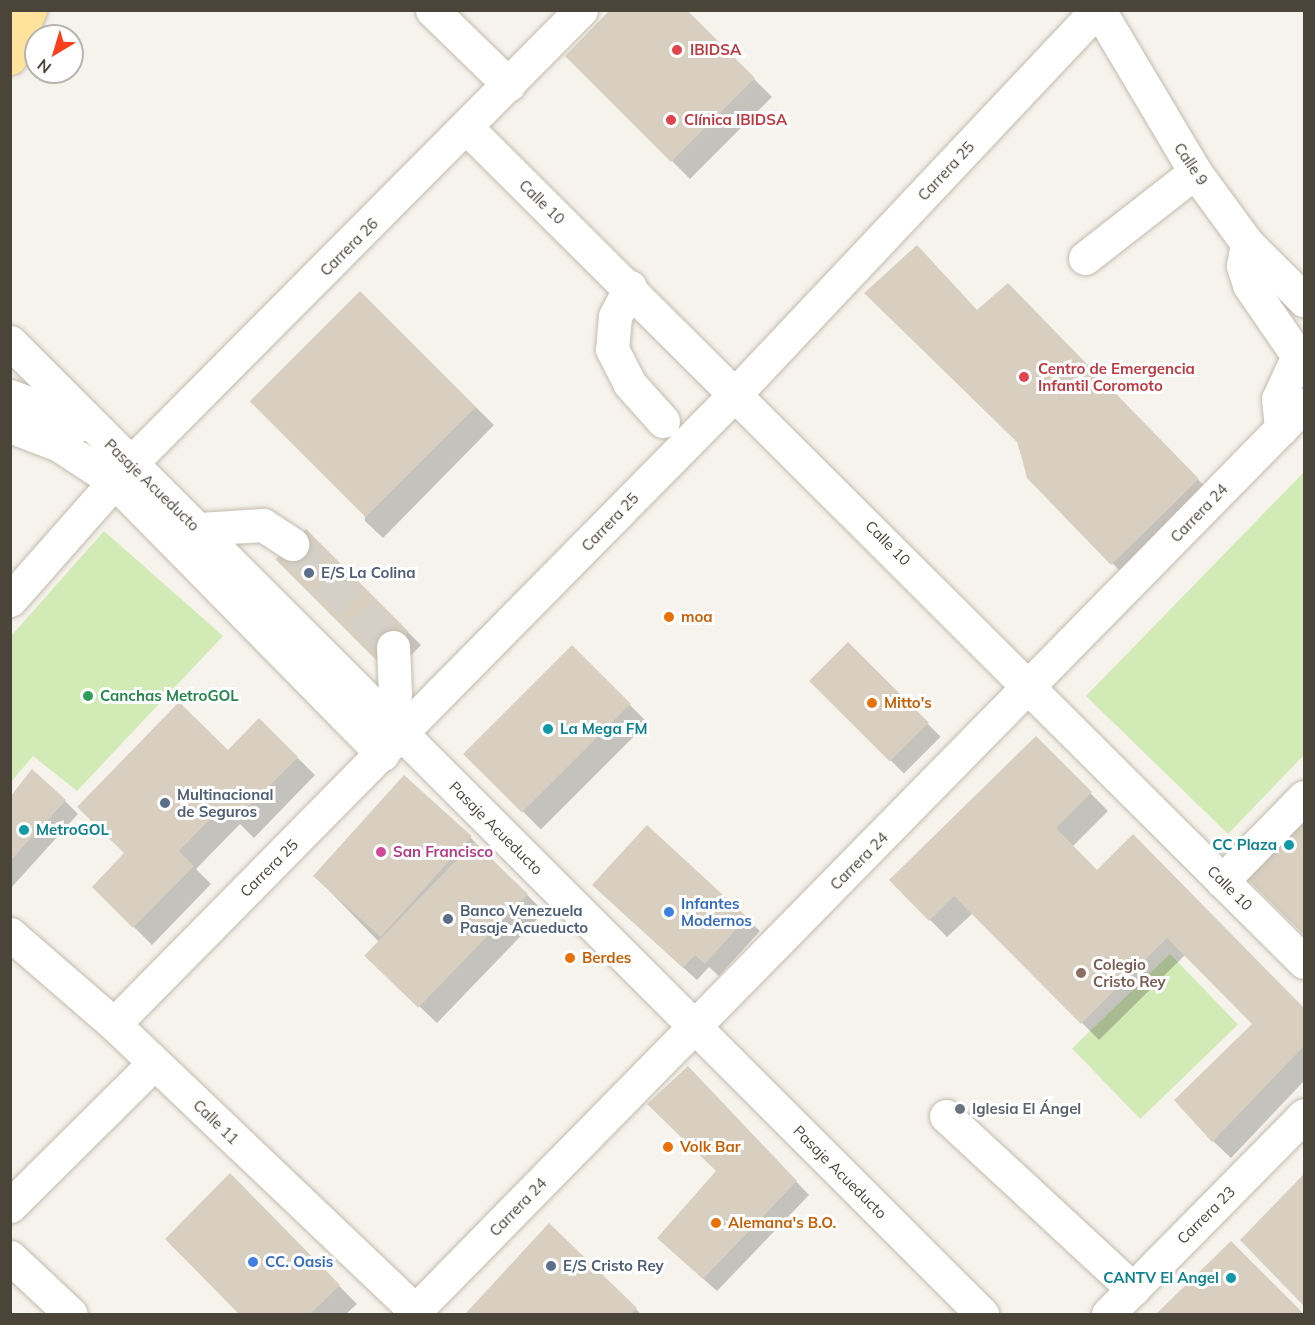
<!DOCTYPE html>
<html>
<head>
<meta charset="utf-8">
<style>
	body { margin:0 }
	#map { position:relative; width:1315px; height:1325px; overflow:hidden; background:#f6f3ec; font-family:Mulish,sans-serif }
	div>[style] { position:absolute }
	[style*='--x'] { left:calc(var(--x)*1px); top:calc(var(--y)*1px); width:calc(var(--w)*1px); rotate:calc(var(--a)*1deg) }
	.green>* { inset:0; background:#d2eab5; transform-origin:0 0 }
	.shadow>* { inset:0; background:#0003; transform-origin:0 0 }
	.building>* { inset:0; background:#d8cfc1; transform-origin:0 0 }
	.minor-tunnel>* { height:33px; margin-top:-16.5px; transform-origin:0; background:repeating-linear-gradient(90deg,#d4d0c8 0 33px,transparent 0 49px) }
	.roads { filter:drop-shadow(0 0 2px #c2bbae) drop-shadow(0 0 2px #c2bbae) }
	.minor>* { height:33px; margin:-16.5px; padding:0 16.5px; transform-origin:16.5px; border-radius:16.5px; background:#fff }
	.major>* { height:33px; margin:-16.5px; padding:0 16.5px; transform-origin:16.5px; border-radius:16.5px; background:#ffe39c }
	.dots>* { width:16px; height:16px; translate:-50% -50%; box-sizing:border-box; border:3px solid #fff; border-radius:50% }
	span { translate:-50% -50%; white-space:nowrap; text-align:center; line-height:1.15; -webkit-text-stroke:6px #fff; paint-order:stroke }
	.health-label { font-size:15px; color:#be3a42; font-weight:700 }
	.left { translate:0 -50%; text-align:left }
	.street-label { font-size:15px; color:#4b4439 }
	.service-label { font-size:15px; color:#4e5e75; font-weight:700 }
	.food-label { font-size:15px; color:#c56008; font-weight:700 }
	.leisure-label { font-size:15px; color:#27864d; font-weight:700 }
	.culture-label { font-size:15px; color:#0d838f; font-weight:700 }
	.right { translate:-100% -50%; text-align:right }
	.hotel-label { font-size:15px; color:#b23c85; font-weight:700 }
	.shop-label { font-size:15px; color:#366cbe; font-weight:700 }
	.education-label { font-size:15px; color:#785e54; font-weight:700 }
	.worship-label { font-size:15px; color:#5b616d; font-weight:700 }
	.frame { position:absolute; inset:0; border:12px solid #4b4439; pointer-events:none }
	.north { position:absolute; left:24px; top:24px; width:60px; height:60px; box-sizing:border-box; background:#fff; border:2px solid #b7b4b0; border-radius:50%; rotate:218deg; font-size:16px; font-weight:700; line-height:24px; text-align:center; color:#4b4439 }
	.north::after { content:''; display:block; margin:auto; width:21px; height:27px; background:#fc3f1d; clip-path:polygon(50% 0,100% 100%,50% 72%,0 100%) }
</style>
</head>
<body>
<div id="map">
	<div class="green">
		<i style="clip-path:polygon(1304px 472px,1304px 755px,1228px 834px,1086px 696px)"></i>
		<i style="clip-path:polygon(104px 531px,223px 636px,77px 791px,33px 756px,11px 782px,11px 636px)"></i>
		<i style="left:1170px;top:954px;width:98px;height:136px;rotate:46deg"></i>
	</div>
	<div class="shadow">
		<i style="clip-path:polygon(685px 10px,772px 97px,690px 179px,567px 56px)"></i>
		<i style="clip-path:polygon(360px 293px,494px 425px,383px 538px,365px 521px)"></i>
		<i style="clip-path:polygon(1025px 302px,1215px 497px,1130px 581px,1028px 478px,978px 311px)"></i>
		<i style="clip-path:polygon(306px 532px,421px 645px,393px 674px)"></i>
		<i style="left:848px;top:644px;width:131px;height:52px;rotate:45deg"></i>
		<i style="left:572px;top:647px;width:107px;height:151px;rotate:45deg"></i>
		<i style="clip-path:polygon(259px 720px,315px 775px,254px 838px,240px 824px,196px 869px,211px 884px,152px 945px,94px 887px)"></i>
		<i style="clip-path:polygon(1036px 738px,1108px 811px,1072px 847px,1097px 872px,1133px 836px,1304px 1010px,1304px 1081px,1231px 1158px,1213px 1141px,1254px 1024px,1185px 955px,1099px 1040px,973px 913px,947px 937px,891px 880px)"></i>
		<i style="clip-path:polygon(10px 800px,65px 801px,78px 814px,10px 889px)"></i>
		<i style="clip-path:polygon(1304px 816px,1304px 934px,1246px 876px)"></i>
		<i style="clip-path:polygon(647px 827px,760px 931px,719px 976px,709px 967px,697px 980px,607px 898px)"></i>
		<i style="clip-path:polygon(470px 837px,544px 912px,437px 1023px,384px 973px,379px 942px,315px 876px)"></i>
		<i style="clip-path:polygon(701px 1081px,809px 1195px,717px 1291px,672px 1251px,717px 1171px)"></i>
		<i style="clip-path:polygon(230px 1176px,357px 1304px,346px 1314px,241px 1314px,167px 1239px)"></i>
		<i style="clip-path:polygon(1304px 1176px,1304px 1304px,1242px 1240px)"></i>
		<i style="clip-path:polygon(549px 1225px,641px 1314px,469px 1314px)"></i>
		<i style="clip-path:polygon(1231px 1243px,1302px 1314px,1158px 1314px)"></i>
	</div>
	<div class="building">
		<i style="clip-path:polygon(610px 10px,687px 10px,755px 78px,671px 162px,565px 56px)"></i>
		<i style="clip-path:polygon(917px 245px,977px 310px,1008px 283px,1199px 479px,1111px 565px,1027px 478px,1018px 443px,864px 293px)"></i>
		<i style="left:360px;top:291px;width:164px;height:156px;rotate:45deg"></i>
		<i style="left:306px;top:529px;width:145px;height:43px;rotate:45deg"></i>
		<i style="left:848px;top:642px;width:114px;height:55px;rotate:45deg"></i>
		<i style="left:572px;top:645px;width:83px;height:154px;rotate:45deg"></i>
		<i style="clip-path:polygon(179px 702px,228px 750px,259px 718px,298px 757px,235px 821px,221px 808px,179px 851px,194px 866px,133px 928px,92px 887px,124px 853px,77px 807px)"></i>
		<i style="clip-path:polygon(1036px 736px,1092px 792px,1056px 828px,1097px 870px,1133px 834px,1304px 1008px,1304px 1046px,1212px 1142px,1174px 1100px,1252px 1024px,1167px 938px,1081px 1024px,954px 896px,929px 921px,889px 880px)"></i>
		<i style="clip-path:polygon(32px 769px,66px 800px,10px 861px,10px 797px)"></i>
		<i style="left:404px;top:775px;width:91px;height:136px;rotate:42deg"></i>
		<i style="clip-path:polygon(1304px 814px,1304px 935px,1244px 876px)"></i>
		<i style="clip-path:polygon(647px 825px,747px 917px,705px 964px,695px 955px,683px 968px,592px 885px)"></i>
		<i style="left:474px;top:842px;width:75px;height:158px;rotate:44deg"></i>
		<i style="clip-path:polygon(688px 1066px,797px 1181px,703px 1279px,657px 1238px,716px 1171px,647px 1104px)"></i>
		<i style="clip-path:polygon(230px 1173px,340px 1285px,310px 1314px,239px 1314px,165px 1239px)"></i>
		<i style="clip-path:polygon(1304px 1174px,1304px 1306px,1240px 1240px)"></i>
		<i style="clip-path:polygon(549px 1223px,637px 1308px,631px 1314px,466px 1313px)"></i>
		<i style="clip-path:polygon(1231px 1241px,1304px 1314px,1156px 1314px)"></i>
	</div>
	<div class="minor-tunnel">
		<i style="--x:292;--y:544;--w:144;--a:45.6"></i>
	</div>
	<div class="roads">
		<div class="minor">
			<i style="--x:432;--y:10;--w:107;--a:44.2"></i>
			<i style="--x:1099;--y:10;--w:188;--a:59.3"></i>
			<i style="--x:1195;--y:172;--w:88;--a:53.8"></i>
			<i style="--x:1247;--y:243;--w:81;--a:45"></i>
			<i style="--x:468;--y:129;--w:1180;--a:44.9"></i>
			<i style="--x:1247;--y:243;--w:23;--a:100"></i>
			<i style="--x:1243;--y:266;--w:20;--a:72"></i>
			<i style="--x:1249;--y:285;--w:86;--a:55.4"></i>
			<i style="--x:1298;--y:356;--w:47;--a:114.9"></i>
			<i style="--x:1278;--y:399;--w:30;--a:84"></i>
			<i style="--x:1085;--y:258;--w:140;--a:-38"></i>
			<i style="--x:630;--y:287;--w:33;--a:117"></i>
			<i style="--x:615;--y:316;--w:33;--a:95"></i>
			<i style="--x:612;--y:349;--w:38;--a:63"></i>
			<i style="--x:629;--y:383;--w:51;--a:48.2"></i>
			<i style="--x:10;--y:342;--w:1375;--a:45"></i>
			<i style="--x:10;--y:396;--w:78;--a:21"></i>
			<i style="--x:10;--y:426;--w:53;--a:21.2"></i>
			<i style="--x:59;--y:445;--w:66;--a:33.2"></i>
			<i style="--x:114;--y:481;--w:383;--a:45.5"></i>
			<i style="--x:199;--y:529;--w:64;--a:-3.6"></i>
			<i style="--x:263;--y:525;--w:35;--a:33"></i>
			<i style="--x:10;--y:600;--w:181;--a:-48.6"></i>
			<i style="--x:130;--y:464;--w:640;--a:-45.19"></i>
			<i style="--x:383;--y:714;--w:23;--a:-59"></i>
			<i style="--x:395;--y:694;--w:47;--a:-92.4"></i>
			<i style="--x:1222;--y:881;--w:117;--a:-45.7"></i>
			<i style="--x:10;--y:934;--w:138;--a:40.9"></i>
			<i style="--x:114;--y:1024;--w:420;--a:43.6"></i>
			<i style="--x:114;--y:1024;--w:887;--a:-45.41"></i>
			<i style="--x:737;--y:392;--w:525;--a:-46.7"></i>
			<i style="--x:946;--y:1116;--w:255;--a:42.8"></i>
			<i style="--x:10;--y:1206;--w:203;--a:-44.8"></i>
			<i style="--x:10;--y:1257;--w:83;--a:43.1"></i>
			<i style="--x:412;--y:1314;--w:1274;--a:-45.54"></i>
			<i style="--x:1108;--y:1314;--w:279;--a:-45.4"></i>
		</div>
		<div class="major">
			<i style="--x:10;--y:58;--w:52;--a:-67.4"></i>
		</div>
	</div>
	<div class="dots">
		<i style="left:677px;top:50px;background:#e0444e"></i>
		<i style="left:671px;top:120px;background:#e0444e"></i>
		<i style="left:1024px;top:377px;background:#e0444e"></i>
		<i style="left:309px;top:573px;background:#5c6f8a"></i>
		<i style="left:669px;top:617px;background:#e8710a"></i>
		<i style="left:88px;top:696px;background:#2e9e5b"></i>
		<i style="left:872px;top:703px;background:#e8710a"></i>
		<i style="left:548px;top:729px;background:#0f9aa8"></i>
		<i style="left:165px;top:803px;background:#5c6f8a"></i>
		<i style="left:24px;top:830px;background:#0f9aa8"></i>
		<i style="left:1289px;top:845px;background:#0f9aa8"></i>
		<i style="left:381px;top:852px;background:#d1479c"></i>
		<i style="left:669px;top:912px;background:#3f7fe0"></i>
		<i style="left:448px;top:919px;background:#5c6f8a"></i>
		<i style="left:570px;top:958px;background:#e8710a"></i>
		<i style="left:1081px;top:973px;background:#8d6e63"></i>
		<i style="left:960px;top:1109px;background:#6b7280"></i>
		<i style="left:668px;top:1147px;background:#e8710a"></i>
		<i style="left:716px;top:1223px;background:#e8710a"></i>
		<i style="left:253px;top:1262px;background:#3f7fe0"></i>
		<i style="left:551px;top:1266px;background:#5c6f8a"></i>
		<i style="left:1231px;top:1278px;background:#0f9aa8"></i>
	</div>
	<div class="health-label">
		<span class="left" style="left:690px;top:50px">IBIDSA</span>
		<span class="left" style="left:684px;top:120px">Clínica IBIDSA</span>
		<span class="left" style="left:1038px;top:377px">Centro de Emergencia<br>Infantil Coromoto</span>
	</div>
	<div class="street-label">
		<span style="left:1191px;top:164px;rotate:56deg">Calle 9</span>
		<span style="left:946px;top:171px;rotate:-47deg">Carrera 25</span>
		<span style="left:542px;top:202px;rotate:44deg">Calle 10</span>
		<span style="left:349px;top:247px;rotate:-45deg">Carrera 26</span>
		<span style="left:152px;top:485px;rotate:44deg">Pasaje Acueducto</span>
		<span style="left:1199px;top:513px;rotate:-46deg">Carrera 24</span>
		<span style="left:610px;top:522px;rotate:-46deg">Carrera 25</span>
		<span style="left:888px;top:543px;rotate:45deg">Calle 10</span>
		<span style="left:496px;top:828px;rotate:45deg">Pasaje Acueducto</span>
		<span style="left:859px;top:861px;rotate:-45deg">Carrera 24</span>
		<span style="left:269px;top:868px;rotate:-45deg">Carrera 25</span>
		<span style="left:1230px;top:888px;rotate:45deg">Calle 10</span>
		<span style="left:216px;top:1122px;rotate:44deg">Calle 11</span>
		<span style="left:840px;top:1172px;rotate:45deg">Pasaje Acueducto</span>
		<span style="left:518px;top:1207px;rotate:-46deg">Carrera 24</span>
		<span style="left:1206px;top:1215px;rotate:-45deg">Carrera 23</span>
	</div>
	<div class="service-label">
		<span class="left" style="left:321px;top:573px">E/S La Colina</span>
		<span class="left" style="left:177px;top:803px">Multinacional<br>de Seguros</span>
		<span class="left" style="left:460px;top:919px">Banco Venezuela<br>Pasaje Acueducto</span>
		<span class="left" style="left:563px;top:1266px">E/S Cristo Rey</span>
	</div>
	<div class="food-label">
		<span class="left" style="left:681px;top:617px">moa</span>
		<span class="left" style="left:884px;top:703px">Mitto's</span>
		<span class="left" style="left:582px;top:958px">Berdes</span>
		<span class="left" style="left:680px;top:1147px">Volk Bar</span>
		<span class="left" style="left:728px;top:1223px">Alemana's B.O.</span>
	</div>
	<div class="leisure-label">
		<span class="left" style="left:100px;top:696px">Canchas MetroGOL</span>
	</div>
	<div class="culture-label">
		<span class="left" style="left:560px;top:729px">La Mega FM</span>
		<span class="left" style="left:36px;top:830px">MetroGOL</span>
		<span class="right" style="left:1277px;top:845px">CC Plaza</span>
		<span class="right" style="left:1219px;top:1278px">CANTV El Angel</span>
	</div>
	<div class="hotel-label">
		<span class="left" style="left:393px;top:852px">San Francisco</span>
	</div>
	<div class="shop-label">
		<span class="left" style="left:681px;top:912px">Infantes<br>Modernos</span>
		<span class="left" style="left:265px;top:1262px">CC. Oasis</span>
	</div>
	<div class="education-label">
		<span class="left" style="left:1093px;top:973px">Colegio<br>Cristo Rey</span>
	</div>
	<div class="worship-label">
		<span class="left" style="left:972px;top:1109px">Iglesia El Ángel</span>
	</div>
	<div class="frame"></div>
	<div class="north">N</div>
</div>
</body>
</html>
